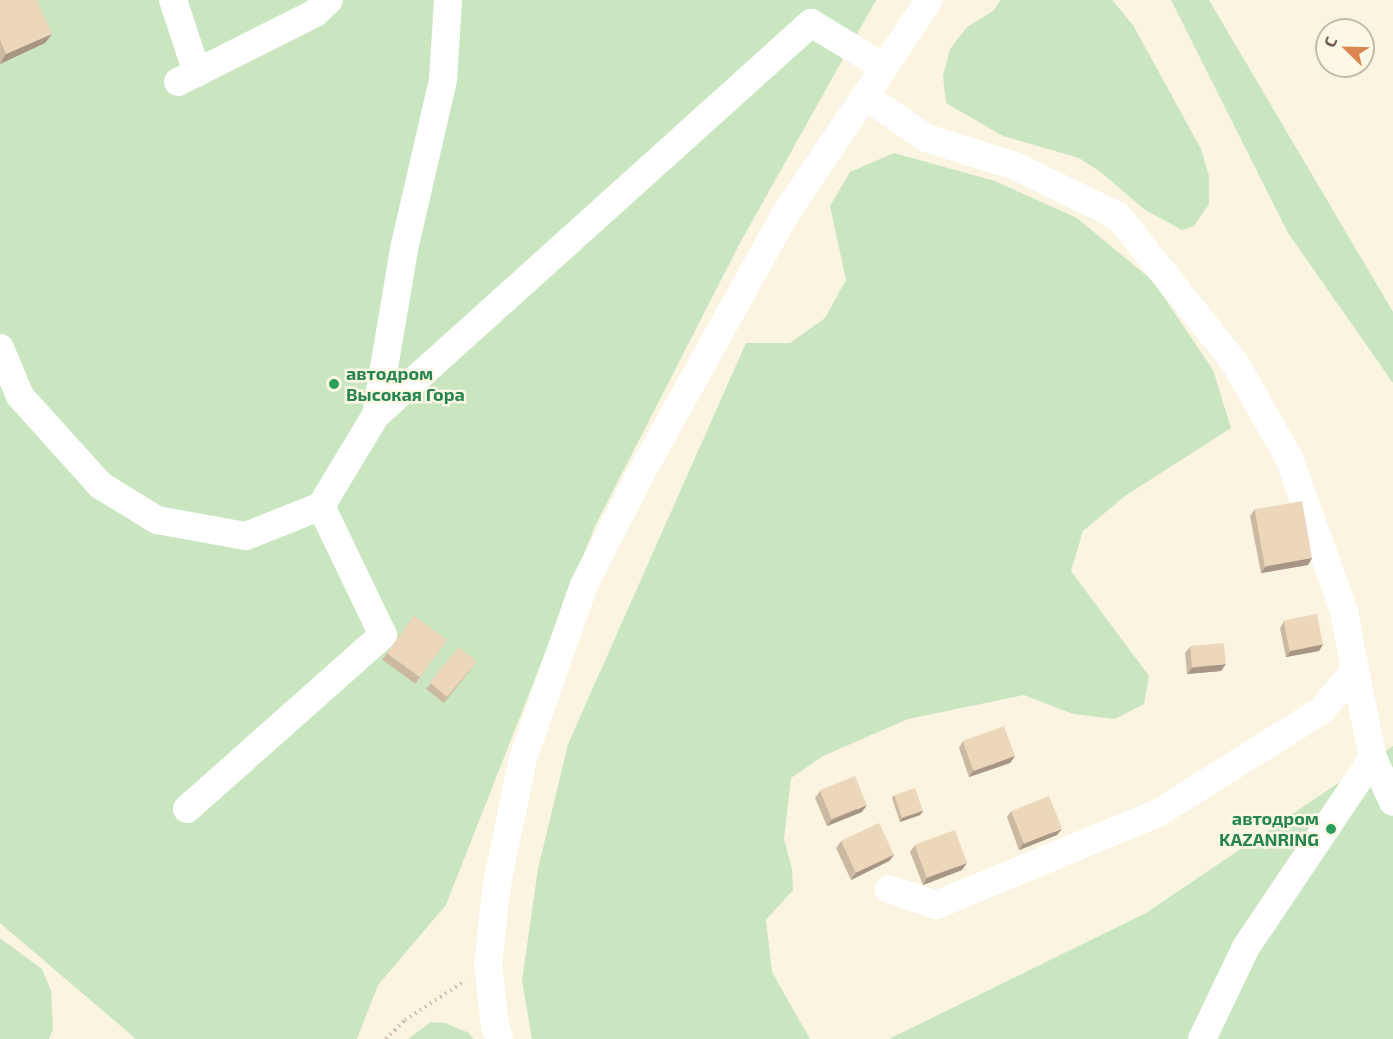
<!DOCTYPE html>
<html>
<head>
<meta charset="utf-8">
<style>
	body { margin:0 }
	#map { position:relative; width:1393px; height:1039px; overflow:hidden; background:#faf4e1; font-family:"Exo 2",sans-serif }
	div>[style] { position:absolute }
	[style*='--x'] { left:calc(var(--x)*1px); top:calc(var(--y)*1px); width:calc(var(--w)*1px); rotate:calc(var(--a)*1deg) }
	.green>* { inset:0; background:#cae6c1 }
	.path>* { height:4px; margin-top:-2px; transform-origin:0; background:repeating-linear-gradient(90deg,#d1ba9f 0 1.5px,transparent 0 6px) }
	.minor>* { height:28px; margin:-14px; padding:0 14px; transform-origin:14px; border-radius:14px; background:#fff }
	.wall>* { inset:0; background:#ccb9a1; transform-origin:0 0 }
	.shaded-wall>* { inset:0; background:#a69683 }
	.building>* { inset:0; background:#edd7bb; transform-origin:0 0 }
	.dots>* { width:16px; height:16px; translate:-50% -50%; box-sizing:border-box; border:3px solid #fdf8e6; border-radius:50% }
	span { translate:-50% -50%; white-space:nowrap; text-align:center; line-height:1.15; -webkit-text-stroke:5px #fdf8e6; paint-order:stroke }
	.leisure-label { font-size:18px; color:#27864d; font-weight:700 }
	.left { translate:0 -50%; text-align:left }
	.right { translate:-100% -50%; text-align:right }
	.north { position:absolute; left:1315px; top:18px; width:60px; height:60px; box-sizing:border-box; background:#fdf8e6; border:2px solid #c4baa8; border-radius:50%; rotate:293deg; font-size:16px; font-weight:700; line-height:24px; text-align:center; color:#6e5d4a }
	.north::after { content:''; display:block; margin:auto; width:21px; height:27px; background:#db854f; clip-path:polygon(50% 0,100% 100%,50% 72%,0 100%) }
</style>
</head>
<body>
<div id="map">
	<div class="green">
		<i style="clip-path:polygon(0 0,876px 0,740px 243px,595px 526px,446px 905px,378px 985px,357px 1039px,136px 1039px,0 923px)"></i>
		<i style="clip-path:polygon(1001px 0,1112px 0,1133px 25px,1201px 149px,1209px 176px,1209px 204px,1194px 226px,1182px 230px,1145px 210px,1102px 173px,1079px 158px,1003px 136px,946px 103px,943px 76px,950px 49px,967px 27px,993px 11px)"></i>
		<i style="clip-path:polygon(1171px 0,1209px 0,1393px 312px,1393px 383px,1288px 233px)"></i>
		<i style="clip-path:polygon(894px 153px,995px 181px,1077px 218px,1153px 281px,1213px 370px,1231px 428px,1125px 496px,1083px 531px,1071px 571px,1149px 676px,1144px 704px,1115px 719px,1073px 714px,1024px 695px,908px 719px,823px 756px,791px 778px,784px 839px,792px 869px,793px 890px,766px 920px,772px 972px,810px 1039px,532px 1039px,522px 981px,538px 869px,568px 744px,746px 343px,790px 343px,825px 318px,846px 280px,830px 206px,850px 172px)"></i>
		<i style="clip-path:polygon(1393px 746px,1393px 1039px,889px 1039px,1146px 913px)"></i>
		<i style="clip-path:polygon(0 938px,42px 969px,51px 991px,53px 1029px,49px 1039px,0 1039px)"></i>
		<i style="clip-path:polygon(431px 1022px,445px 1023px,469px 1033px,473px 1039px,408px 1039px)"></i>
	</div>
	<div class="path">
		<i style="--x:386;--y:1039;--w:27;--a:-45"></i>
		<i style="--x:405;--y:1020;--w:72;--a:-33"></i>
	</div>
	<div class="minor">
		<i style="--x:173;--y:0;--w:77;--a:71.8"></i>
		<i style="--x:178;--y:82;--w:153;--a:-26.7"></i>
		<i style="--x:315;--y:13;--w:19;--a:-43"></i>
		<i style="--x:0;--y:348;--w:52;--a:67.4"></i>
		<i style="--x:20;--y:396;--w:120;--a:48"></i>
		<i style="--x:100;--y:485;--w:67;--a:31.6"></i>
		<i style="--x:157;--y:520;--w:90;--a:10.2"></i>
		<i style="--x:246;--y:536;--w:81;--a:-21.8"></i>
		<i style="--x:321;--y:506;--w:106;--a:-58.9"></i>
		<i style="--x:376;--y:415;--w:168;--a:-80.4"></i>
		<i style="--x:404;--y:249;--w:173;--a:-77"></i>
		<i style="--x:443;--y:80;--w:80;--a:-86.4"></i>
		<i style="--x:376;--y:415;--w:586;--a:-42.02"></i>
		<i style="--x:811;--y:23;--w:85;--a:31.1"></i>
		<i style="--x:1373;--y:758;--w:48;--a:65.6"></i>
		<i style="--x:187;--y:809;--w:262;--a:-41.6"></i>
		<i style="--x:383;--y:635;--w:143;--a:-115.7"></i>
		<i style="--x:889;--y:889;--w:50;--a:18.8"></i>
		<i style="--x:936;--y:905;--w:240;--a:-22.5"></i>
		<i style="--x:1158;--y:813;--w:194;--a:-32.1"></i>
		<i style="--x:1322;--y:710;--w:52;--a:-50.5"></i>
		<i style="--x:1355;--y:670;--w:60;--a:-100.6"></i>
		<i style="--x:1344;--y:611;--w:163;--a:-109.8"></i>
		<i style="--x:1289;--y:458;--w:109;--a:-119.6"></i>
		<i style="--x:1235;--y:363;--w:188;--a:-128.5"></i>
		<i style="--x:1118;--y:216;--w:114;--a:-154.1"></i>
		<i style="--x:1015;--y:166;--w:93;--a:-162.5"></i>
		<i style="--x:926;--y:138;--w:74;--a:-145.5"></i>
		<i style="--x:865;--y:96;--w:115;--a:-56.3"></i>
		<i style="--x:499;--y:1039;--w:15;--a:-106"></i>
		<i style="--x:495;--y:1025;--w:60;--a:-96.7"></i>
		<i style="--x:488;--y:965;--w:81;--a:-83.7"></i>
		<i style="--x:497;--y:884;--w:129;--a:-78.3"></i>
		<i style="--x:523;--y:758;--w:183;--a:-70.6"></i>
		<i style="--x:584;--y:585;--w:121;--a:-63"></i>
		<i style="--x:639;--y:477;--w:302;--a:-60.9"></i>
		<i style="--x:786;--y:213;--w:141;--a:-56"></i>
		<i style="--x:1202;--y:1039;--w:102;--a:-64.4"></i>
		<i style="--x:1246;--y:947;--w:228;--a:-56.1"></i>
		<i style="--x:1373;--y:758;--w:90;--a:-101.6"></i>
	</div>
	<div class="wall">
		<i style="clip-path:polygon(0 0,52px 34px,45px 43px,0 64px)"></i>
		<i style="clip-path:polygon(1255px 509px,1312px 558px,1308px 565px,1261px 573px,1250px 516px)"></i>
		<i style="left:414px;top:616px;width:41px;height:54px;rotate:36deg"></i>
		<i style="clip-path:polygon(1284px 621px,1323px 644px,1319px 651px,1286px 657px,1280px 628px)"></i>
		<i style="clip-path:polygon(1190px 647px,1221px 671px,1187px 674px,1185px 653px)"></i>
		<i style="clip-path:polygon(472px 668px,444px 703px,426px 689px,431px 683px)"></i>
		<i style="clip-path:polygon(963px 741px,1015px 756px,1010px 763px,969px 777px,959px 748px)"></i>
		<i style="clip-path:polygon(820px 791px,862px 812px,827px 826px,815px 798px)"></i>
		<i style="clip-path:polygon(894px 795px,923px 811px,920px 815px,900px 822px,892px 798px)"></i>
		<i style="clip-path:polygon(1011px 811px,1057px 835px,1019px 850px,1007px 817px)"></i>
		<i style="clip-path:polygon(841px 841px,894px 855px,889px 861px,851px 880px,836px 848px)"></i>
		<i style="clip-path:polygon(915px 845px,962px 870px,923px 885px,910px 852px)"></i>
	</div>
	<div class="shaded-wall">
		<i style="clip-path:polygon(52px 34px,45px 43px,0 64px,6px 54px)"></i>
		<i style="clip-path:polygon(1312px 558px,1308px 565px,1261px 573px,1266px 566px)"></i>
		<i style="clip-path:polygon(1323px 644px,1319px 651px,1286px 657px,1291px 651px)"></i>
		<i style="clip-path:polygon(1226px 664px,1221px 671px,1187px 674px,1192px 668px)"></i>
		<i style="clip-path:polygon(1015px 756px,1010px 763px,969px 777px,974px 770px)"></i>
		<i style="clip-path:polygon(867px 805px,862px 812px,827px 826px,832px 820px)"></i>
		<i style="clip-path:polygon(923px 811px,920px 815px,900px 822px,902px 818px)"></i>
		<i style="clip-path:polygon(1062px 829px,1057px 835px,1019px 850px,1024px 843px)"></i>
		<i style="clip-path:polygon(894px 855px,889px 861px,851px 880px,856px 873px)"></i>
		<i style="clip-path:polygon(967px 863px,962px 870px,923px 885px,927px 878px)"></i>
	</div>
	<div class="building">
		<i style="clip-path:polygon(0 0,37px 0,52px 34px,6px 54px,0 40px)"></i>
		<i style="left:1302px;top:501px;width:58px;height:48px;rotate:80deg"></i>
		<i style="left:1317px;top:614px;width:31px;height:34px;rotate:79deg"></i>
		<i style="left:414px;top:616px;width:41px;height:46px;rotate:36deg"></i>
		<i style="left:1224px;top:643px;width:21px;height:34px;rotate:85deg"></i>
		<i style="left:459px;top:647px;width:23px;height:46px;rotate:40deg"></i>
		<i style="left:1004px;top:726px;width:32px;height:44px;rotate:70deg"></i>
		<i style="left:855px;top:776px;width:31px;height:38px;rotate:68deg"></i>
		<i style="left:915px;top:788px;width:24px;height:22px;rotate:71deg"></i>
		<i style="left:1049px;top:796px;width:35px;height:41px;rotate:68deg"></i>
		<i style="left:879px;top:823px;width:35px;height:42px;rotate:65deg"></i>
		<i style="left:955px;top:830px;width:35px;height:43px;rotate:70deg"></i>
	</div>
	<div class="dots">
		<i style="left:334px;top:384px;background:#2e9e5b"></i>
		<i style="left:1331px;top:829px;background:#2e9e5b"></i>
	</div>
	<div class="leisure-label">
		<span class="left" style="left:346px;top:384px">автодром<br>Высокая Гора</span>
		<span class="right" style="left:1319px;top:829px">автодром<br>KAZANRING</span>
	</div>
	<div class="north">С</div>
</div>
</body>
</html>
